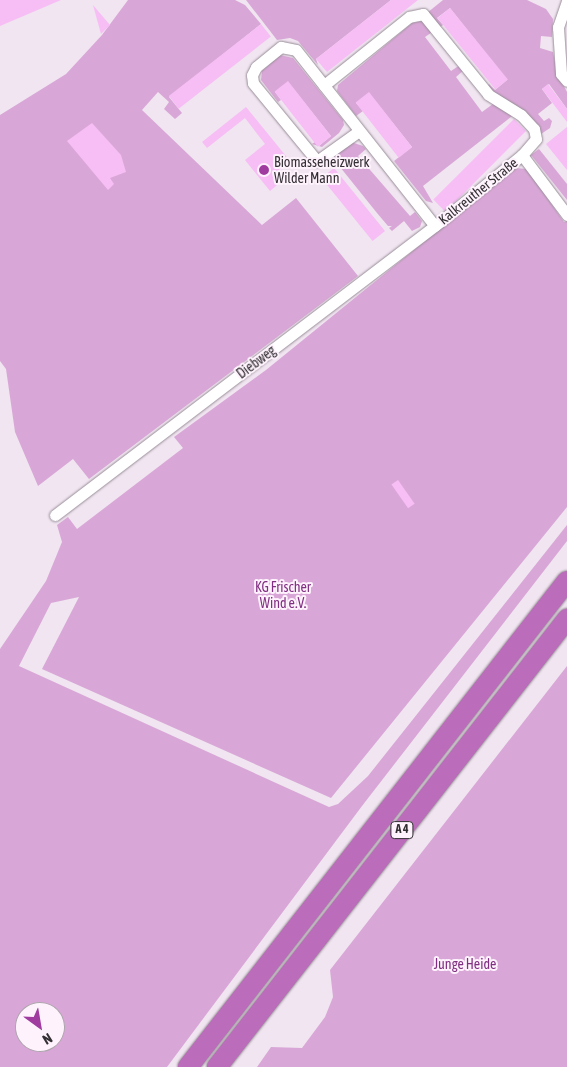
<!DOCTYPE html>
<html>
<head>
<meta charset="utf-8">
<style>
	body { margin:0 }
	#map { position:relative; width:567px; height:1067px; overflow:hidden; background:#f0e5f0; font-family:"Asap Condensed",sans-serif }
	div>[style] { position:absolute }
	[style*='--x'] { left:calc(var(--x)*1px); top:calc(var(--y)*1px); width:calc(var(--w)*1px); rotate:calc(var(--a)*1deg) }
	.green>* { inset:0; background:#d9a7d7 }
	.building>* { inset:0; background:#f7bdf5; transform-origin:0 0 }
	.roads { filter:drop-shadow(0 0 1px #978d97) drop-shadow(0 0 1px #978d97) }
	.minor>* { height:11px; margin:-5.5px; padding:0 5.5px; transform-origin:5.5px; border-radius:5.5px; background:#fff }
	.motorway>* { height:20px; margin:-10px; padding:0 10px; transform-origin:10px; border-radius:10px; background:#bb6cba }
	.dots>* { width:14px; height:14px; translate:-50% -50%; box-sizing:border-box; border:2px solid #fef3fd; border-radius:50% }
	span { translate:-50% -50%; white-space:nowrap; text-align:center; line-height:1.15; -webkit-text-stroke:4px #fef3fd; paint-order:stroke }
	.shield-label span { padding:1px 4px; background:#fef3fd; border:1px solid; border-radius:4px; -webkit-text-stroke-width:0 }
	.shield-label { font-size:12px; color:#332f33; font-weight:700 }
	.poi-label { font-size:14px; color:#332f33 }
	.left { translate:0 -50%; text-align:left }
	.street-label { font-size:14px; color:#332f33 }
	.park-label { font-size:14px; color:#812f82 }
	.north { position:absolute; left:15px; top:1002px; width:50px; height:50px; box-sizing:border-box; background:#fef3fd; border:1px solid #ada5ac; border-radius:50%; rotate:148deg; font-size:14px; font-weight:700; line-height:20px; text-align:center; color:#332f33 }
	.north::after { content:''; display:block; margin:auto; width:18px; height:22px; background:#a03ba0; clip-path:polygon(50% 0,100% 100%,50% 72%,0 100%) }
</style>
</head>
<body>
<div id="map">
	<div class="green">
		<i style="clip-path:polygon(128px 0,235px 0,245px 5px,261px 24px,169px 97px,182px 113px,175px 119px,164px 109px,169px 102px,158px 92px,142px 110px,262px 225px,296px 198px,358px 276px,89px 479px,73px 459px,38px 486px,15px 432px,6px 369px,0 361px,0 115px,66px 74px,102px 35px)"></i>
		<i style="clip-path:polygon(246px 0,391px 0,316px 59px,318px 65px,298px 41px,290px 38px,277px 40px)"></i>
		<i style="clip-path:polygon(443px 0,527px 0,546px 9px,553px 19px,552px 37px,541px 36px,540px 48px,553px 52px,557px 73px,567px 92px,567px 109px,549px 84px,542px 89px,552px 103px,538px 114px,544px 121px,549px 118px,552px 121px,550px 128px,541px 134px,485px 88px,489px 84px,495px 90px,507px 80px,450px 8px,437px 18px,443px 25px,439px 28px,427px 13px)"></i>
		<i style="clip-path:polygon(423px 21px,435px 30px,425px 37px,451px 71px,460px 65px,464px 70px,456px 77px,482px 112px,497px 101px,516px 113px,423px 186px,433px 203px,426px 201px,394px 161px,412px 147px,369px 93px,356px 103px,363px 111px,356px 116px,337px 91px,338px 85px,412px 23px)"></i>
		<i style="clip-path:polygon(280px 55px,293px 58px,343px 120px,344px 125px,339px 133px,322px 147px,312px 144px,315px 142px,319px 146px,331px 136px,288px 82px,275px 92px,281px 100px,278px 102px,261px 80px,262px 71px)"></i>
		<i style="clip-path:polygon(351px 142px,363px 146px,366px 149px,358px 156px,410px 216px,415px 212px,422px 221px,420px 227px,412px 231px,404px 221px,392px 231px,389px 228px,392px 226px,388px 226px,377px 213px,332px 157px)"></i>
		<i style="clip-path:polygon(539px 149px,567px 184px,567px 200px,531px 155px)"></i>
		<i style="clip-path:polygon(evenodd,515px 168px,527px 169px,564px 222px,567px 221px,567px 507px,331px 798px,42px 669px,79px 597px,51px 603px,19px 666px,329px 807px,338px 804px,368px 776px,567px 525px,567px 541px,362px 806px,167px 1067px,0 1067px,0 649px,46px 581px,62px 542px,57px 525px,68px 517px,77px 529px,183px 448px,174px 437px,266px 370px,515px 168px,25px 1012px,55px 1012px,55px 1042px,25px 1042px,25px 1012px)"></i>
		<i style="clip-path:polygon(567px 666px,567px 1067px,257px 1067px,271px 1047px,302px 1048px,325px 1017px,333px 997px,330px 970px)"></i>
	</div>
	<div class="building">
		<i style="clip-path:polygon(0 0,61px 0,0 26px)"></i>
		<i style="clip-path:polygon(391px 0,418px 0,327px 72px,316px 59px)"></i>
		<i style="clip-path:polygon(93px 5px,110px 25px,101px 34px)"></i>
		<i style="left:450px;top:8px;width:92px;height:16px;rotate:51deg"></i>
		<i style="left:261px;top:24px;width:16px;height:117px;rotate:52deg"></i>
		<i style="left:288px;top:81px;width:70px;height:17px;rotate:52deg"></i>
		<i style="clip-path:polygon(548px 84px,567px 109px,567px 122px,542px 89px)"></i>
		<i style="left:369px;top:92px;width:70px;height:17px;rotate:52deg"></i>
		<i style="clip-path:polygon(246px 107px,290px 161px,276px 172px,283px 180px,270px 191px,245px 160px,265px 144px,245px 118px,207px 148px,202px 142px)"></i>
		<i style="left:514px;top:119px;width:17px;height:114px;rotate:45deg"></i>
		<i style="clip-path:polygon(92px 123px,121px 155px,126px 172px,110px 178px,114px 184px,108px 190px,67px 141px)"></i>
		<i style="clip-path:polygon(567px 127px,567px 170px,546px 144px)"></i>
		<i style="left:334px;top:168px;width:81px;height:16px;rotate:51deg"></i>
		<i style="left:398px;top:480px;width:29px;height:8px;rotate:55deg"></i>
	</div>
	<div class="roads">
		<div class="minor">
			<i style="--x:567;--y:1;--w:28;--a:109"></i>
			<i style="--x:558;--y:27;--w:47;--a:86.3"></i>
			<i style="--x:561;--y:74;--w:9;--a:49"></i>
			<i style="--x:359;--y:131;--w:52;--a:144.5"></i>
			<i style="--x:317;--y:161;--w:101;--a:-129.4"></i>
			<i style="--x:253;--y:83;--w:8;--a:-97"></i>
			<i style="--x:252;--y:75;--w:9;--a:-63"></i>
			<i style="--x:256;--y:67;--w:32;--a:-39"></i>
			<i style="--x:281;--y:47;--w:15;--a:11"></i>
			<i style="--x:296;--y:50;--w:224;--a:51.7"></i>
			<i style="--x:522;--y:155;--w:75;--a:53.1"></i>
			<i style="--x:55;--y:515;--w:485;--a:-37.3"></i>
			<i style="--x:441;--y:221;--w:104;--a:-39.2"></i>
			<i style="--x:522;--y:155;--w:21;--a:-49"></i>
			<i style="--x:536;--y:139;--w:10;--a:-101"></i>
			<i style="--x:534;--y:129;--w:19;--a:-133"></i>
			<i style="--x:521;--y:115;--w:39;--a:-148"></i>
			<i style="--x:488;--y:94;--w:103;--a:-129.1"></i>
			<i style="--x:423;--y:14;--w:14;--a:168"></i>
			<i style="--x:409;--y:17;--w:109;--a:141.3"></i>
		</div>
		<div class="motorway">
			<i style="--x:188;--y:1067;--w:616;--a:-52.05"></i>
			<i style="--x:217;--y:1067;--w:569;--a:-52"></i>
		</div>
	</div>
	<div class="dots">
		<i style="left:264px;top:170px;background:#a03ba0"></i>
	</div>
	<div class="shield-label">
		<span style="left:402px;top:830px">A 4</span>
	</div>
	<div class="poi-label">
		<span class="left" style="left:274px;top:170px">Biomasseheizwerk<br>Wilder Mann</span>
	</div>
	<div class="street-label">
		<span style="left:478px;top:191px;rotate:-39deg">Kalkreuther Straße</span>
		<span style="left:256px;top:362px;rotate:-37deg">Diebweg</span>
	</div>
	<div class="park-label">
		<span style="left:283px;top:595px">KG Frischer<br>Wind e.V.</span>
		<span style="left:465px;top:964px">Junge Heide</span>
	</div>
	<div class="north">N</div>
</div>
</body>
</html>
